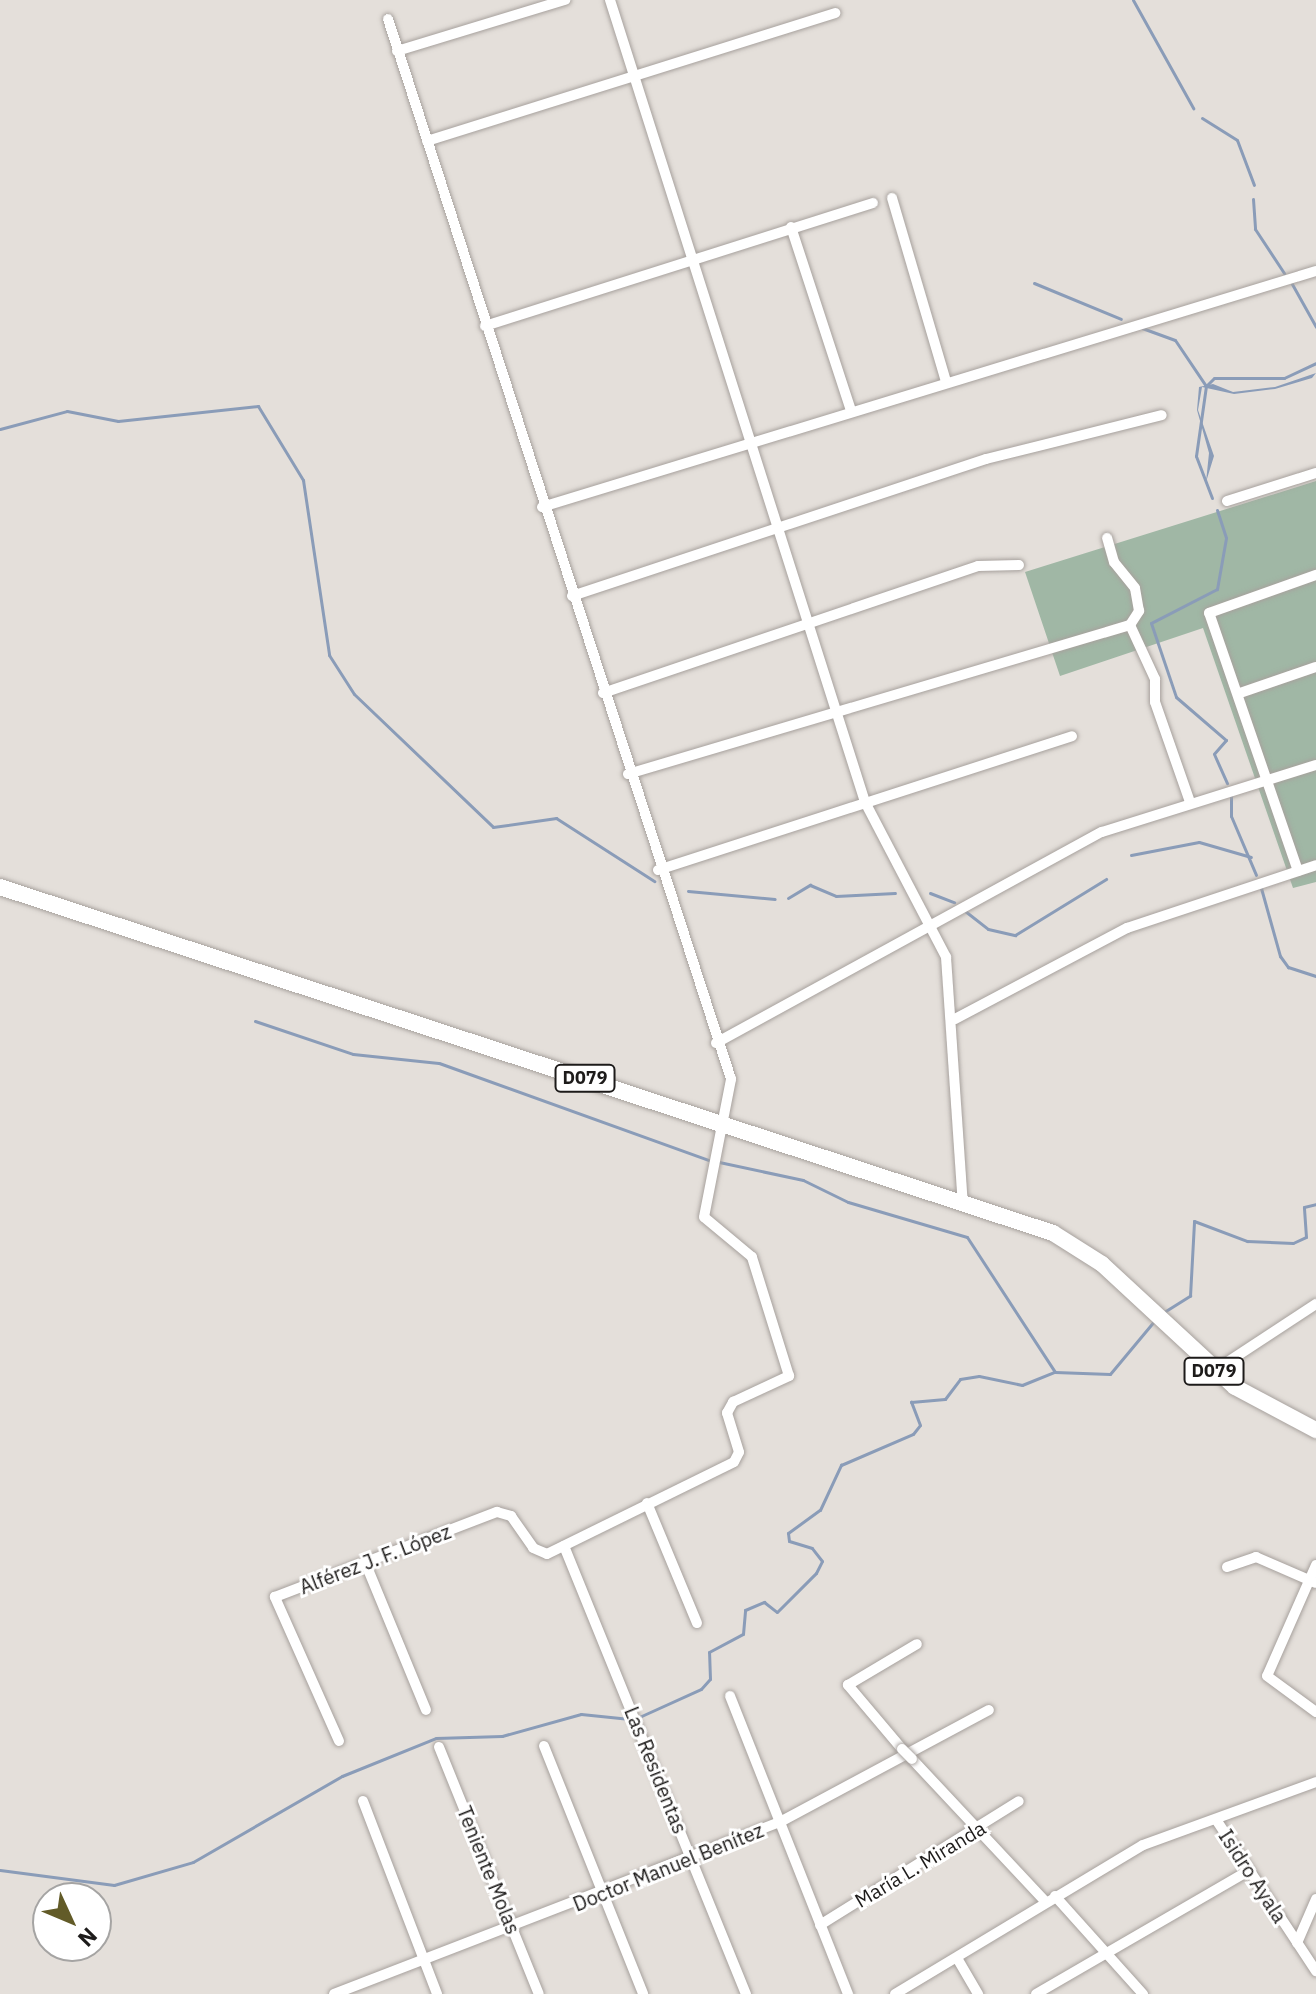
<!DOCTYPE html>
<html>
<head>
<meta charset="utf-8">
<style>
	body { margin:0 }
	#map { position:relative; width:1316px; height:1994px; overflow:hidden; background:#e4dfda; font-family:"IBM Plex Sans",sans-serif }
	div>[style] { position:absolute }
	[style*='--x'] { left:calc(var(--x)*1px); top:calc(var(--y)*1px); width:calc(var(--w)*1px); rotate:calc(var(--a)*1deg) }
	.green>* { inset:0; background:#a0b7a5 }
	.water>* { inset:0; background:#8a9cb8 }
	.stream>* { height:3px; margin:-1.5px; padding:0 1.5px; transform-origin:1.5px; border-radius:1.5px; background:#8a9cb8 }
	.roads { filter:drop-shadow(0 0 2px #a7a19d) drop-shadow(0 0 2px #a7a19d) }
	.street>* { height:10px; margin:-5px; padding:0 5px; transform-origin:5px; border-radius:5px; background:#fff }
	.primary>* { height:16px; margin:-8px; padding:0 8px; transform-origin:8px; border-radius:8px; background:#fff }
	.bridges { filter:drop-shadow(0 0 2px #a7a19d) drop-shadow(0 0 2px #a7a19d) }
	.street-bridge>* { height:10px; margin:-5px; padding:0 5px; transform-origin:5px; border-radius:5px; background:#fff }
	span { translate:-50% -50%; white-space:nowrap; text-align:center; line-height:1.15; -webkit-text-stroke:6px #fff; paint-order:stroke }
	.shield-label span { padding:2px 6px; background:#fff; border:2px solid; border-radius:6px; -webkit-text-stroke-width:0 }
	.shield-label { font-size:18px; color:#1d1b1a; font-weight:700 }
	.street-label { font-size:20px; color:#1d1b1a }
	.north { position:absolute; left:32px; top:1882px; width:80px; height:80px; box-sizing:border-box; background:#fff; border:2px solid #a5a4a3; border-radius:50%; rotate:134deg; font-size:22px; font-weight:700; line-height:32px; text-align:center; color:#1d1b1a }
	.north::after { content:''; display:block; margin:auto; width:28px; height:36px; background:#625b28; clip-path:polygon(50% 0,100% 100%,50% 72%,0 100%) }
</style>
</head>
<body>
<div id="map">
	<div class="green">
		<i style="clip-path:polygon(1316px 481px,1316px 882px,1293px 888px,1203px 628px,1060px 676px,1025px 572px)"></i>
	</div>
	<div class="water">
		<i style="clip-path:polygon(1316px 373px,1312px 378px,1275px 389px,1234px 394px,1202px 387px,1198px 410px,1214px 456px,1206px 482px,1209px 453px,1197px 410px,1199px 387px,1213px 384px,1233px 392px,1275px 387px)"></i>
	</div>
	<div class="stream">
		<i style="--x:1133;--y:0;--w:124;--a:60.9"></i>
		<i style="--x:1202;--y:118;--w:41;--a:32.2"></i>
		<i style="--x:1237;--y:140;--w:48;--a:69.3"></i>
		<i style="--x:1253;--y:199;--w:30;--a:86"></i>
		<i style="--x:1255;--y:229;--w:53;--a:56.6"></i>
		<i style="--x:1034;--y:283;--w:94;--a:22.5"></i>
		<i style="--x:1292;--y:284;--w:49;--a:60.8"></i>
		<i style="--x:1142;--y:328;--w:35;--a:20"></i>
		<i style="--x:1175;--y:340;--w:55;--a:56"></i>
		<i style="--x:0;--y:429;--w:69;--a:-15"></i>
		<i style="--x:67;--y:411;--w:52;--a:11.1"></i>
		<i style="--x:118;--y:421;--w:141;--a:-6.1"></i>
		<i style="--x:258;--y:406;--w:87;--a:58.7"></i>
		<i style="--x:303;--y:480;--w:177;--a:81.5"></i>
		<i style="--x:329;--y:655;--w:46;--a:57.3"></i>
		<i style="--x:354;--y:694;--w:192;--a:43.7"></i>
		<i style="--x:493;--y:827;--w:64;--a:-8.1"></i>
		<i style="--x:556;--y:818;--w:117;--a:32.7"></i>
		<i style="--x:1212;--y:498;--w:45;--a:-110.9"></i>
		<i style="--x:1196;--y:456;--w:71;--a:-81.9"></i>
		<i style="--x:1206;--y:386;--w:11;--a:-45"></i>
		<i style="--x:1214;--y:378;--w:70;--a:0"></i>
		<i style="--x:1284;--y:378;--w:35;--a:-25"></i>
		<i style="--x:1217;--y:510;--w:29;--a:72"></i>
		<i style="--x:1226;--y:538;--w:52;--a:100"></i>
		<i style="--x:1217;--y:589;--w:74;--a:152.7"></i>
		<i style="--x:1151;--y:623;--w:78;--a:71.3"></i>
		<i style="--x:1176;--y:697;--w:66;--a:40.7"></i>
		<i style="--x:1226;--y:740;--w:18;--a:131"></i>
		<i style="--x:1214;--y:754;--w:32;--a:66"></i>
		<i style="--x:1231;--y:793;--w:23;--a:90"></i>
		<i style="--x:1231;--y:816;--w:64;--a:67"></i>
		<i style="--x:1131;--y:855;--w:69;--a:-10.8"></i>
		<i style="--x:1199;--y:842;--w:54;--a:16.1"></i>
		<i style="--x:1261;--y:888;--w:71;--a:74.4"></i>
		<i style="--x:1280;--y:956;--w:14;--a:54"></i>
		<i style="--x:1288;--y:967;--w:29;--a:18"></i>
		<i style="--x:688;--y:891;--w:87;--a:5.3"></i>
		<i style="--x:930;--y:893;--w:26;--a:21"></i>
		<i style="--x:788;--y:898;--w:26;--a:-31"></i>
		<i style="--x:810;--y:885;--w:28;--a:23"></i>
		<i style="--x:836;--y:896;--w:59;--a:-2.9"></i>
		<i style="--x:965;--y:911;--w:29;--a:38"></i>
		<i style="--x:988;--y:929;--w:28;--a:13"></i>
		<i style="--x:1015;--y:935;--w:107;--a:-31.6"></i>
		<i style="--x:255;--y:1021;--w:103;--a:18.6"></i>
		<i style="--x:353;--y:1054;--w:86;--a:6"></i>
		<i style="--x:439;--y:1063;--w:289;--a:19.8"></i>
		<i style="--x:719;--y:1162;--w:86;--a:12.1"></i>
		<i style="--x:803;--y:1180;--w:50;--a:26.1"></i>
		<i style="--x:848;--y:1202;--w:124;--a:16.4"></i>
		<i style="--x:967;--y:1237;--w:161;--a:56.9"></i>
		<i style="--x:1164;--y:1312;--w:31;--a:-32"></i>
		<i style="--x:1190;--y:1296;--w:75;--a:-86.9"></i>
		<i style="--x:1194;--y:1221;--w:57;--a:20.7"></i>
		<i style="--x:1247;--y:1241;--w:46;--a:2.5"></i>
		<i style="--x:1293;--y:1243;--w:14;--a:-25"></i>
		<i style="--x:1306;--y:1237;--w:30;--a:-94"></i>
		<i style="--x:1304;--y:1207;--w:12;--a:-14"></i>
		<i style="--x:637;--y:1718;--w:70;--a:-24.4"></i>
		<i style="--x:701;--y:1689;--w:13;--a:-48"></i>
		<i style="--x:710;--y:1679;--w:27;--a:-92"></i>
		<i style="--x:709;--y:1652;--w:38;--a:-28"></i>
		<i style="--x:743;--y:1634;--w:24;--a:-85"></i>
		<i style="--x:745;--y:1610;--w:21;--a:-23"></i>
		<i style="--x:764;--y:1602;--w:16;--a:38"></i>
		<i style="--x:777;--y:1612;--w:55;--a:-45"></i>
		<i style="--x:816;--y:1573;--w:13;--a:-63"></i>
		<i style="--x:822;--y:1561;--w:16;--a:-128"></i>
		<i style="--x:812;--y:1548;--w:24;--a:-163"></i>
		<i style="--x:789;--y:1541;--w:8;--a:-97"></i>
		<i style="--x:788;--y:1533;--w:39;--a:-36"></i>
		<i style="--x:820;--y:1510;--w:50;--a:-65"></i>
		<i style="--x:841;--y:1465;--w:78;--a:-23.3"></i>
		<i style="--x:913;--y:1434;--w:11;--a:-52"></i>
		<i style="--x:920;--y:1425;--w:25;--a:-111"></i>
		<i style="--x:911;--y:1402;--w:34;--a:-5"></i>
		<i style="--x:945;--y:1399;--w:25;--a:-53"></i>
		<i style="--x:960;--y:1379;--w:19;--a:-9"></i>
		<i style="--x:979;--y:1376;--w:44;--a:11.8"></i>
		<i style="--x:1022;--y:1385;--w:35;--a:-22"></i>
		<i style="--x:1055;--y:1372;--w:55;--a:2.1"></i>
		<i style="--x:1110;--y:1374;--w:70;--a:-50.2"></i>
		<i style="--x:0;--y:1870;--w:115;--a:7.5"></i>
		<i style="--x:114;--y:1885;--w:82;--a:-16.2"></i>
		<i style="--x:193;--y:1862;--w:172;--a:-30"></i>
		<i style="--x:342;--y:1776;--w:101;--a:-22"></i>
		<i style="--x:436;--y:1738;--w:66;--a:-1.7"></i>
		<i style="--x:502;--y:1736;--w:82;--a:-15.6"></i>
		<i style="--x:581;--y:1714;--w:49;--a:5.8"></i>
	</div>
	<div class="roads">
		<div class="street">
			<i style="--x:610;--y:0;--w:842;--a:72.36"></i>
			<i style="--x:865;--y:802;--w:175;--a:62.4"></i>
			<i style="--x:946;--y:957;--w:249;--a:86.1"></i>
			<i style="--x:397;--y:51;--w:176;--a:-16.9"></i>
			<i style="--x:427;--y:141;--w:428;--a:-17.4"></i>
			<i style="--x:892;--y:198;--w:192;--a:73.6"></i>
			<i style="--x:791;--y:227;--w:194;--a:71.9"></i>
			<i style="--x:485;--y:326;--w:407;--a:-17.6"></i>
			<i style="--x:1227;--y:501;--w:93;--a:-17.5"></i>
			<i style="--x:542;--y:507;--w:809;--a:-16.96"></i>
			<i style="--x:572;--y:596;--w:436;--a:-18.3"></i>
			<i style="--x:986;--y:459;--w:181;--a:-14"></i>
			<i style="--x:1130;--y:625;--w:60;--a:65.2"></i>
			<i style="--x:1155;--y:679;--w:23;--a:90"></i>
			<i style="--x:1155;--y:702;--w:106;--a:70.7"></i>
			<i style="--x:603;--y:693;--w:396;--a:-18.7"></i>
			<i style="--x:978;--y:566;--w:41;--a:-1.4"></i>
			<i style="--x:1240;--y:693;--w:80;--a:-18.9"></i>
			<i style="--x:628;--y:774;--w:524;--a:-16.53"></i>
			<i style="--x:1130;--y:625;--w:17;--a:-57"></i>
			<i style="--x:1139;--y:611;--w:23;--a:-100"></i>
			<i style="--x:1135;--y:588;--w:33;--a:-129"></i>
			<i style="--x:1114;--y:562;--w:25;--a:-106"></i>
			<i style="--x:658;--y:870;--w:435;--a:-17.9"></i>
			<i style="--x:1298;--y:871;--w:273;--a:-109"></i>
			<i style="--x:1209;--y:613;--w:114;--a:-19.6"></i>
			<i style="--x:955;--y:1019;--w:195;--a:-27.9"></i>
			<i style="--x:1127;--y:928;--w:199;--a:-18.4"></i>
			<i style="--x:716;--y:1043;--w:440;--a:-28.7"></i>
			<i style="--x:1102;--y:832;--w:224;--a:-17.4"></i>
			<i style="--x:1214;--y:1371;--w:122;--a:-33.3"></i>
			<i style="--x:647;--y:1503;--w:130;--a:67.4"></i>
			<i style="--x:564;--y:1546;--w:484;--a:67.9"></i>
			<i style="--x:365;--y:1562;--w:160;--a:67.6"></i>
			<i style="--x:1316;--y:1565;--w:121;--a:113.8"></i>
			<i style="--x:1267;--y:1676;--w:61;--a:36.3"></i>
			<i style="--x:1227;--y:1567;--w:31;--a:-19"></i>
			<i style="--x:1256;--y:1557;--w:65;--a:23.4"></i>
			<i style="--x:730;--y:1696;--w:321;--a:68.4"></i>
			<i style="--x:339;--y:1741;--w:158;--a:-114"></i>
			<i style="--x:275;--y:1597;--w:238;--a:-21"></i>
			<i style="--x:497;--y:1512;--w:15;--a:16"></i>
			<i style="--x:511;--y:1516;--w:39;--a:55"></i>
			<i style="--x:533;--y:1548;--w:15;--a:23"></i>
			<i style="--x:547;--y:1554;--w:208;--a:-26.2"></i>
			<i style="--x:734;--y:1462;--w:11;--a:-63"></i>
			<i style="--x:739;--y:1452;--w:41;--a:-107.1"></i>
			<i style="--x:727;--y:1413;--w:13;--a:-61"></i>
			<i style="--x:733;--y:1402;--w:62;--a:-24.9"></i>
			<i style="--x:789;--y:1376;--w:125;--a:-107.3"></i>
			<i style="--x:752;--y:1257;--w:62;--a:-140.2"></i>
			<i style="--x:704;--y:1217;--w:141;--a:-78.9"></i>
			<i style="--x:731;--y:1079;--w:1114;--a:-107.93"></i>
			<i style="--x:544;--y:1746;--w:267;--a:68.2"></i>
			<i style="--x:439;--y:1747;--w:266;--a:68"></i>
			<i style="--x:902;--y:1749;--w:84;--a:-130.2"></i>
			<i style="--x:848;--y:1685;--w:80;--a:-30.7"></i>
			<i style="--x:912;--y:1759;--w:196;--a:46.9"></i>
			<i style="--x:363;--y:1801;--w:207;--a:69"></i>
			<i style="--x:1217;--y:1821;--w:180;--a:56.6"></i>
			<i style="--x:1055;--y:1896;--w:132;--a:48.1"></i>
			<i style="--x:820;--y:1925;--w:234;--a:-31.9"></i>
			<i style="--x:1297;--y:1943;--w:48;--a:-66.6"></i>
			<i style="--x:957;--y:1958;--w:42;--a:59.7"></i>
			<i style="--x:334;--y:1994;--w:478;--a:-21.1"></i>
			<i style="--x:780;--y:1822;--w:237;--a:-28.2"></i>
			<i style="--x:895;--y:1994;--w:289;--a:-31"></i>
			<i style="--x:1143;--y:1845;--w:184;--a:-20"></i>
			<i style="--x:1036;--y:1994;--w:245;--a:-30.1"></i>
		</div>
		<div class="primary">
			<i style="--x:0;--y:887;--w:1108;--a:18.19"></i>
			<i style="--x:1053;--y:1233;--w:58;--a:32.3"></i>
			<i style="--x:1102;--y:1264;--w:181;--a:42.8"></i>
			<i style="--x:1235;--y:1387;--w:92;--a:28"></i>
		</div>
	</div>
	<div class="bridges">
		<div class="street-bridge">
			<i style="--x:902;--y:1749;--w:14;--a:45"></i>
		</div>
	</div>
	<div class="shield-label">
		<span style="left:585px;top:1078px">D079</span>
		<span style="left:1214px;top:1371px">D079</span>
	</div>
	<div class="street-label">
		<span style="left:375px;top:1559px;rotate:-21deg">Alférez J. F. López</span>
		<span style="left:656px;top:1770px;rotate:68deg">Las Residentas</span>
		<span style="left:920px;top:1864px;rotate:-31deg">María L. Miranda</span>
		<span style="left:668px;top:1867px;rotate:-22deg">Doctor Manuel Benítez</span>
		<span style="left:489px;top:1870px;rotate:68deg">Teniente Molas</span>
		<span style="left:1253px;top:1876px;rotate:57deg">Isidro Ayala</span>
	</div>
	<div class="north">N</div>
</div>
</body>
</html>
